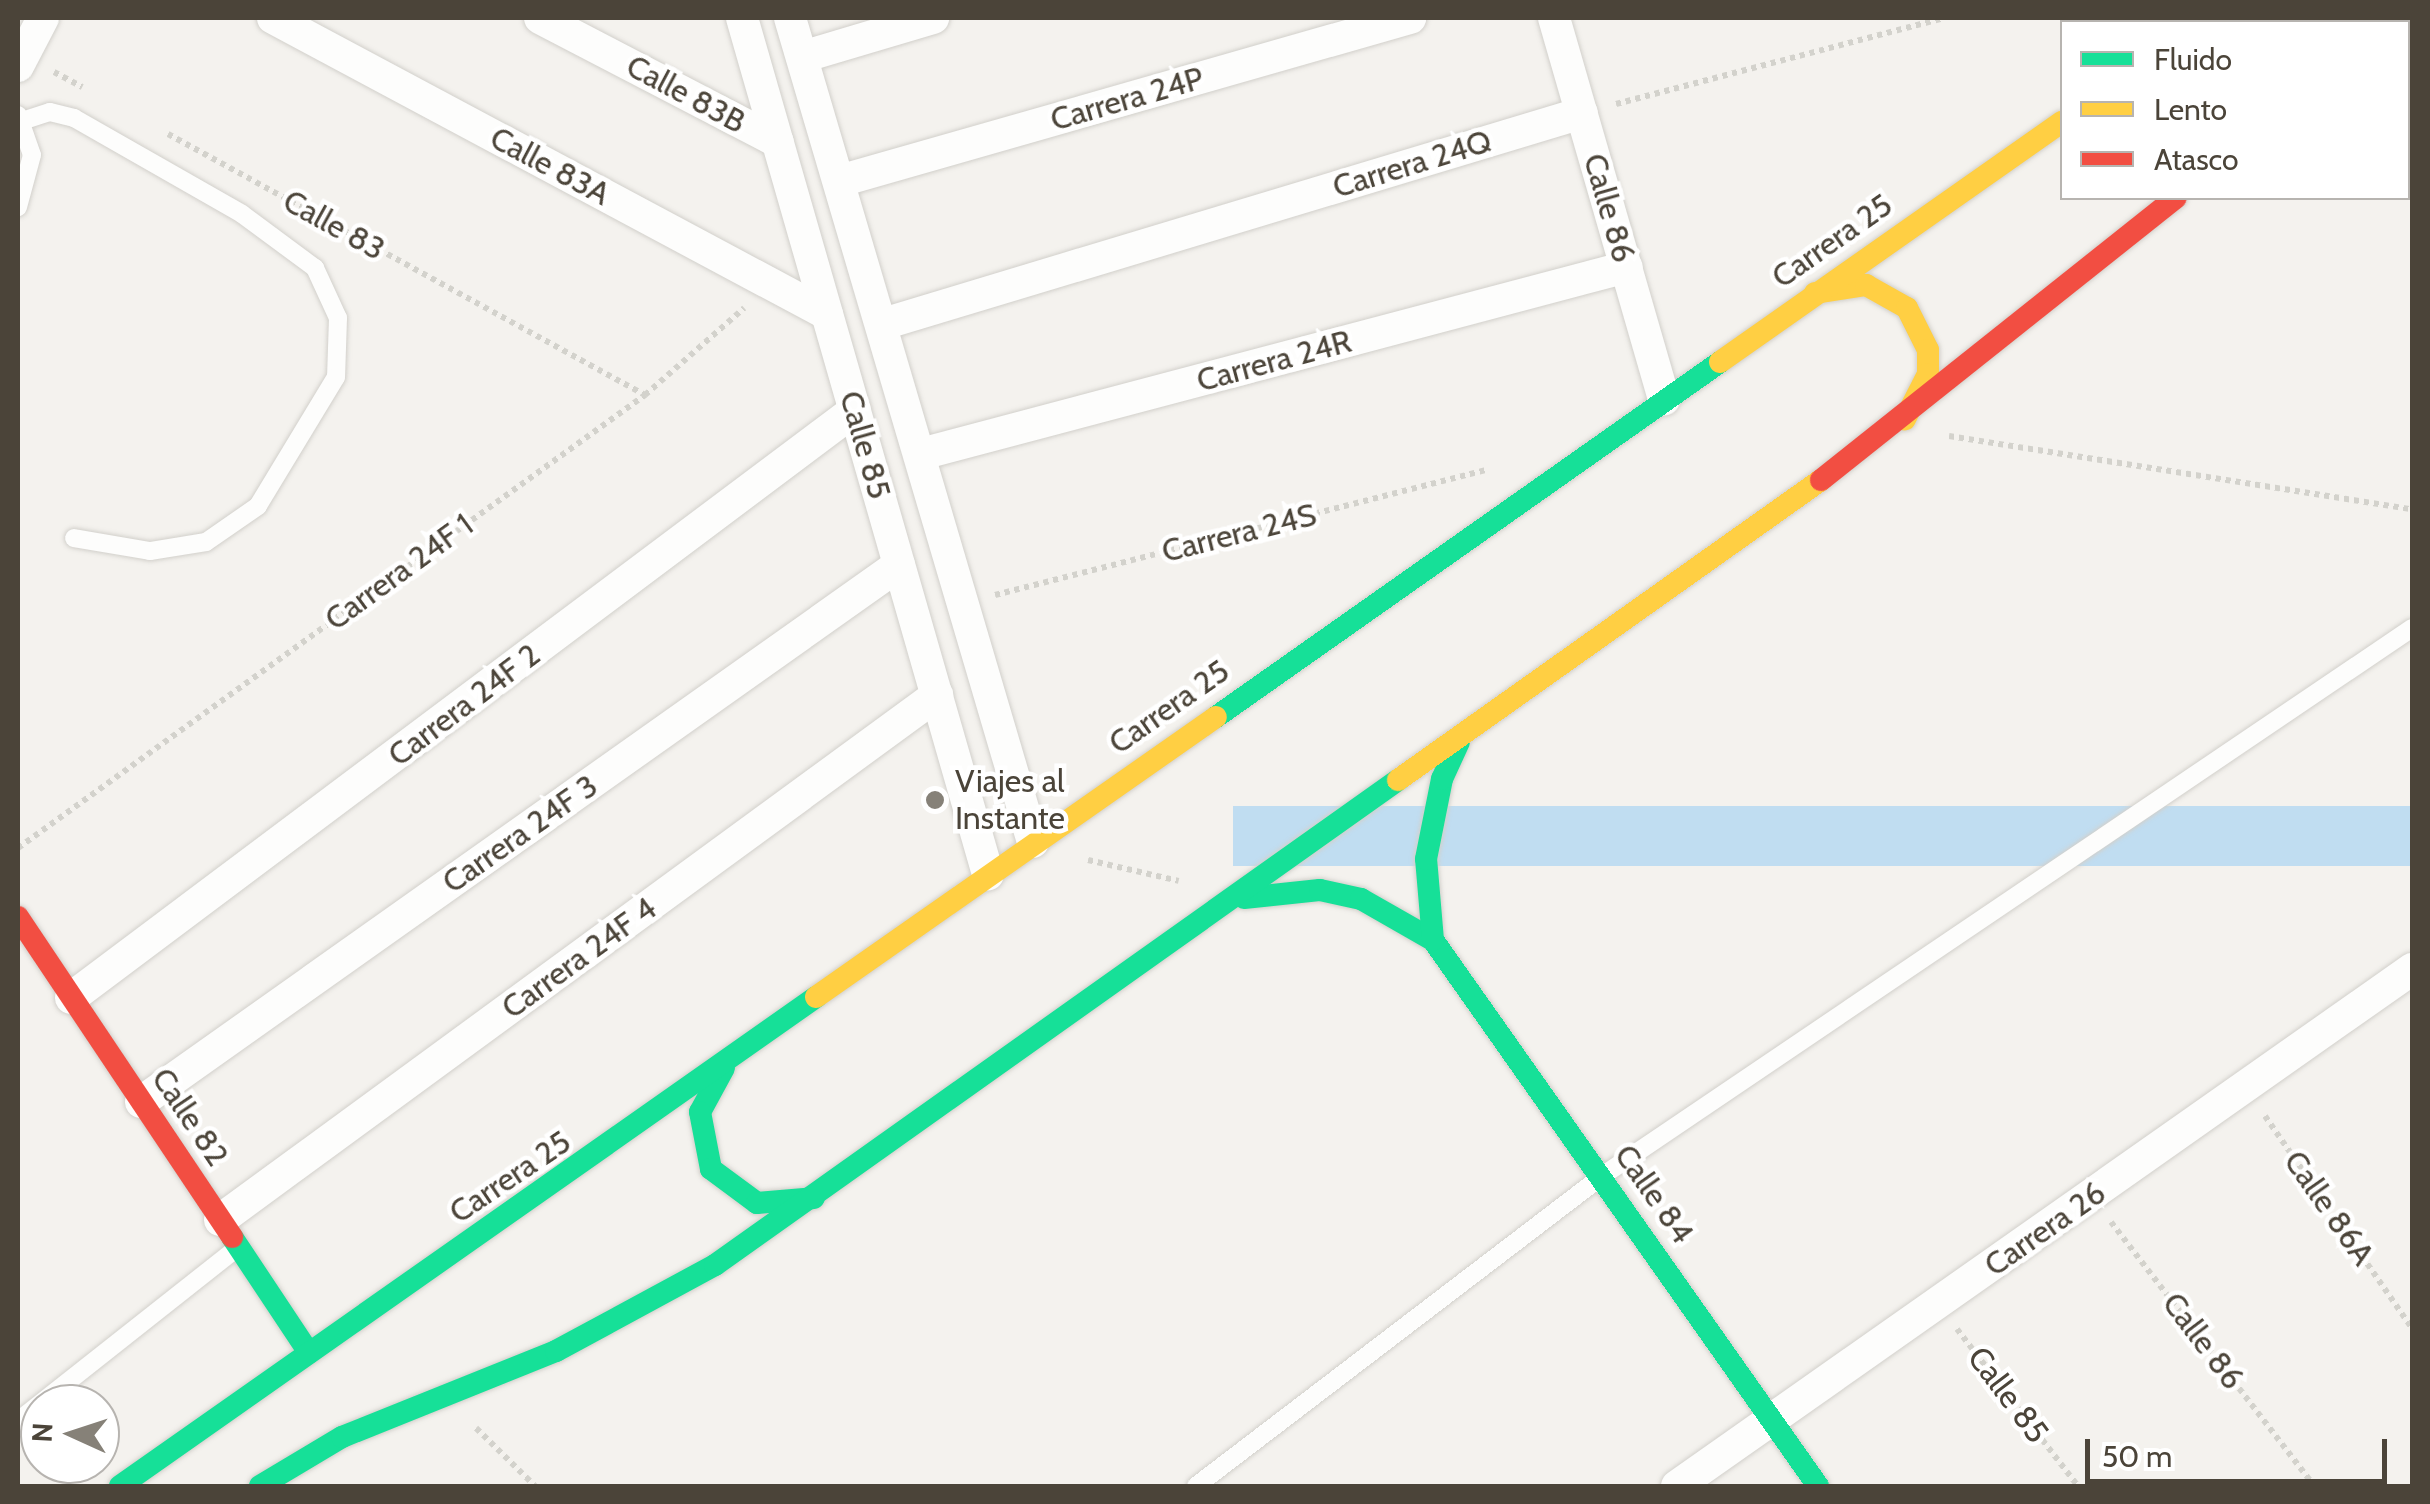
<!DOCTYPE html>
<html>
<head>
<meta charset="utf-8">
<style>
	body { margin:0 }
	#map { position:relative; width:2430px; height:1504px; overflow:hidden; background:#f4f2ee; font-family:Cabin,sans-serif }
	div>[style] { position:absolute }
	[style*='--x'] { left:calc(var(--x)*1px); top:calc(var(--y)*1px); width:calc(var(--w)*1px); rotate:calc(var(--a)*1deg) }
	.water>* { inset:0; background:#c0ddf1; transform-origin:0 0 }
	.path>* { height:6px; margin-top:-3px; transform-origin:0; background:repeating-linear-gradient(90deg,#d3d2cc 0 5px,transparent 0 10px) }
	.roads { filter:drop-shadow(0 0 2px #d2d0cb) drop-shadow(0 0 2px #d2d0cb) }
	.lane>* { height:18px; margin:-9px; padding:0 9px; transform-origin:9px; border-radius:9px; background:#fdfdfc }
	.street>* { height:32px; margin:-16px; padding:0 16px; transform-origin:16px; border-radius:16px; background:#fdfdfc }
	.fast>* { height:22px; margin:-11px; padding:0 11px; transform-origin:11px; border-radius:11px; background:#16e098 }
	.slow>* { height:22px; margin:-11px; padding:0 11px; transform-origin:11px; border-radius:11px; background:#ffcf43 }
	.jam>* { height:22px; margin:-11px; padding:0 11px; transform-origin:11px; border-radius:11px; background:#f24e42 }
	.dots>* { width:28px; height:28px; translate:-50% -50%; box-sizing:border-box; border:5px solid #fff; border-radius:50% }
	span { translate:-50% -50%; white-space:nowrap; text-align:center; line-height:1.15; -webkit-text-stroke:9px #fff; paint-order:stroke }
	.street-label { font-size:32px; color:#4b4439 }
	.poi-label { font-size:32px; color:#4b4439 }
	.left { translate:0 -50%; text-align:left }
	.frame { position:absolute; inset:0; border:20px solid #4b4439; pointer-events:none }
	.legend { position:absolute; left:2060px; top:20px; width:350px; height:180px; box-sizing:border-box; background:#fff; border:2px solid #b7b4b0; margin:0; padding:12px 18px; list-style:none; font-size:30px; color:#4b4439 }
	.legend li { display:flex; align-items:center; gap:20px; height:50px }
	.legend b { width:50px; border:2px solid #b7b4b0 }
	.north { position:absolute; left:20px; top:1384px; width:100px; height:100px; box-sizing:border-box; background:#fff; border:2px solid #b7b4b0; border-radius:50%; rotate:273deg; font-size:28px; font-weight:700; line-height:40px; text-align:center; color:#4b4439 }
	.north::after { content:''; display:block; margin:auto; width:35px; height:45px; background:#868178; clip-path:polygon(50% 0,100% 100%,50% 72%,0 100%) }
	.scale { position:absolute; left:2085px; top:1439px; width:302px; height:45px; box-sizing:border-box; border:5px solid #4b4439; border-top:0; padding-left:12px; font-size:30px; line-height:35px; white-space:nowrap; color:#4b4439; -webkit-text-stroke:8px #fff; paint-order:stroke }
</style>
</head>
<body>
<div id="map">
	<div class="water">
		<i style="left:2412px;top:806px;width:60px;height:1179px;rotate:90deg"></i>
	</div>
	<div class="path">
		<i style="--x:2135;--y:22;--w:7;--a:-34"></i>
		<i style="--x:54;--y:72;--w:32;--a:28"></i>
		<i style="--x:1616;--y:104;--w:339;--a:-14.7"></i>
		<i style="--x:168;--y:134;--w:544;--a:28.69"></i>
		<i style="--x:1949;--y:436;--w:469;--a:9"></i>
		<i style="--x:995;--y:595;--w:507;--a:-14.28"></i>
		<i style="--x:18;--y:848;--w:774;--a:-35.85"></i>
		<i style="--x:645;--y:395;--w:132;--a:-41.3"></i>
		<i style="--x:1088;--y:860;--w:93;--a:13"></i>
		<i style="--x:2265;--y:1116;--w:258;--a:55.3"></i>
		<i style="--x:2111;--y:1222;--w:333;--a:52.4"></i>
		<i style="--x:1957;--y:1329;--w:198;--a:52.4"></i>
		<i style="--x:476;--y:1428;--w:83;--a:44.5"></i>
	</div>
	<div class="roads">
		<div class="lane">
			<i style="--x:18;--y:115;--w:42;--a:70.7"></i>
			<i style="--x:32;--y:155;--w:54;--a:105.1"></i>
			<i style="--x:22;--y:121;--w:29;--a:-18"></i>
			<i style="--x:50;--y:112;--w:25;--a:14"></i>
			<i style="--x:74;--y:118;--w:193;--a:29.7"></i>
			<i style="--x:242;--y:214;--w:91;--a:36.5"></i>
			<i style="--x:315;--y:268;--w:55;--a:65.3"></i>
			<i style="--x:338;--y:318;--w:59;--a:91.9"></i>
			<i style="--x:336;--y:377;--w:151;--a:121.2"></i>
			<i style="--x:258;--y:506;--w:63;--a:145.3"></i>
			<i style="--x:206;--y:542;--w:57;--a:170.9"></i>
			<i style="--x:150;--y:551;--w:77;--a:-170.3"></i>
			<i style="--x:18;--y:1421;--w:279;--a:-38.3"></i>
			<i style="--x:1196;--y:1486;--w:511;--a:-37.36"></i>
			<i style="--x:1602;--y:1176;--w:978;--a:-34.08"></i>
		</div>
		<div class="street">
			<i style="--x:273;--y:18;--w:628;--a:28.12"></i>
			<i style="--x:540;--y:18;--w:268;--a:27.5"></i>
			<i style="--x:742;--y:18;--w:891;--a:73.97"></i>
			<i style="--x:790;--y:18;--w:859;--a:73.57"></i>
			<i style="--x:1554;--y:18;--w:397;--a:73.9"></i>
			<i style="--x:802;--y:57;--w:137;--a:-16.6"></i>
			<i style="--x:18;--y:66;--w:54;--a:-62.5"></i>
			<i style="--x:843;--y:180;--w:590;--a:-15.95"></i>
			<i style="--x:883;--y:324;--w:730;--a:-16.8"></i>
			<i style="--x:921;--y:454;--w:730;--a:-14.84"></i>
			<i style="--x:71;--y:998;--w:980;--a:-36.87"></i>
			<i style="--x:141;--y:1102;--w:929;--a:-35.32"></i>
			<i style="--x:220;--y:1220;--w:889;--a:-36.21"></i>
			<i style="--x:1677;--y:1486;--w:899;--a:-35.12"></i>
		</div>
		<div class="fast">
			<i style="--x:2202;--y:22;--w:7;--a:-34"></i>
			<i style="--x:2345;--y:22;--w:6;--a:-45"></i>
			<i style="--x:1216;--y:717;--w:616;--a:-35.16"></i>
			<i style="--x:1244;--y:898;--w:76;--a:-6"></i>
			<i style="--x:1320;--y:890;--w:42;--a:12.4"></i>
			<i style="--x:1361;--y:899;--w:83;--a:29.7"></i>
			<i style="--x:1433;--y:940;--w:668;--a:54.81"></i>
			<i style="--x:1433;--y:940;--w:81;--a:-94.9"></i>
			<i style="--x:1426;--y:859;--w:82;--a:-78.7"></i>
			<i style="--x:1442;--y:779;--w:41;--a:-65.3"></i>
			<i style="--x:724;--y:1068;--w:50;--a:118.6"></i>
			<i style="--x:700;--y:1112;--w:58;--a:79.1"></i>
			<i style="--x:711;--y:1169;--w:57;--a:36.5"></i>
			<i style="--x:757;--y:1203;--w:57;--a:-5"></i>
			<i style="--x:232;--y:1237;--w:139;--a:56.4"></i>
			<i style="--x:120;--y:1486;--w:851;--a:-35.09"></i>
			<i style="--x:260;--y:1486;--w:96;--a:-30.9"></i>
			<i style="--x:342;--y:1437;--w:231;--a:-21.9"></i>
			<i style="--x:556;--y:1351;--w:181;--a:-28.4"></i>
			<i style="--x:715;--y:1265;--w:838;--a:-35.38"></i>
		</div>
		<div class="slow">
			<i style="--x:1815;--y:293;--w:52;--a:-8.9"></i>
			<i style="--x:1866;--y:285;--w:47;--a:29.3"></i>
			<i style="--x:1907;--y:308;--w:47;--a:63.4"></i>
			<i style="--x:1928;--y:350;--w:24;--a:90"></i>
			<i style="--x:1928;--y:374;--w:51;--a:117.1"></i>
			<i style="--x:1720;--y:362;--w:418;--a:-35.1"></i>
			<i style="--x:1398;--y:780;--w:519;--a:-35.35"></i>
			<i style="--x:816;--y:997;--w:488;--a:-35"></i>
		</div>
		<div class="jam">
			<i style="--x:1821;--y:480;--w:453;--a:-38.5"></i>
			<i style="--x:18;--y:917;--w:385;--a:56.2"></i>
		</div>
	</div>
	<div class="dots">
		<i style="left:935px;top:800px;background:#868178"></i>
	</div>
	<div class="street-label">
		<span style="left:686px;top:94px;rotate:28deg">Calle 83B</span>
		<span style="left:1127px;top:99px;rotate:-16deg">Carrera 24P</span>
		<span style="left:1412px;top:164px;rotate:-17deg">Carrera 24Q</span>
		<span style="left:550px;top:166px;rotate:28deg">Calle 83A</span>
		<span style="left:1609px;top:208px;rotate:74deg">Calle 86</span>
		<span style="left:334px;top:225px;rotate:29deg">Calle 83</span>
		<span style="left:1832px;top:241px;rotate:-35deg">Carrera 25</span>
		<span style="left:1274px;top:361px;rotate:-15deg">Carrera 24R</span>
		<span style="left:865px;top:445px;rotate:74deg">Calle 85</span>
		<span style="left:1239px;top:533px;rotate:-14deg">Carrera 24S</span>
		<span style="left:399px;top:572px;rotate:-36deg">Carrera 24F 1</span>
		<span style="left:464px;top:705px;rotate:-37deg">Carrera 24F 2</span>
		<span style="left:1169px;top:707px;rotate:-35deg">Carrera 25</span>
		<span style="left:520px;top:834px;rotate:-35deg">Carrera 24F 3</span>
		<span style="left:579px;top:958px;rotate:-36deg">Carrera 24F 4</span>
		<span style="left:190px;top:1117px;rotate:56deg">Calle 82</span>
		<span style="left:510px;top:1177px;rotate:-34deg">Carrera 25</span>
		<span style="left:1654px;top:1194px;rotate:55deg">Calle 84</span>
		<span style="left:2329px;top:1208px;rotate:55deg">Calle 86A</span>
		<span style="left:2045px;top:1229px;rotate:-35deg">Carrera 26</span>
		<span style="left:2203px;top:1341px;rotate:53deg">Calle 86</span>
		<span style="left:2008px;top:1395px;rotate:53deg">Calle 85</span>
	</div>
	<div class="poi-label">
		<span class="left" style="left:955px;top:800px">Viajes al<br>Instante</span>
	</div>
	<div class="frame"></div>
	<ul class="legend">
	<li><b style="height:12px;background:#16e098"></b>Fluido</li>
	<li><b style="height:12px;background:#ffcf43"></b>Lento</li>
	<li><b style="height:12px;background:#f24e42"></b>Atasco</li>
	</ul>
	<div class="north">N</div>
	<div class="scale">50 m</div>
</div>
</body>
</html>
